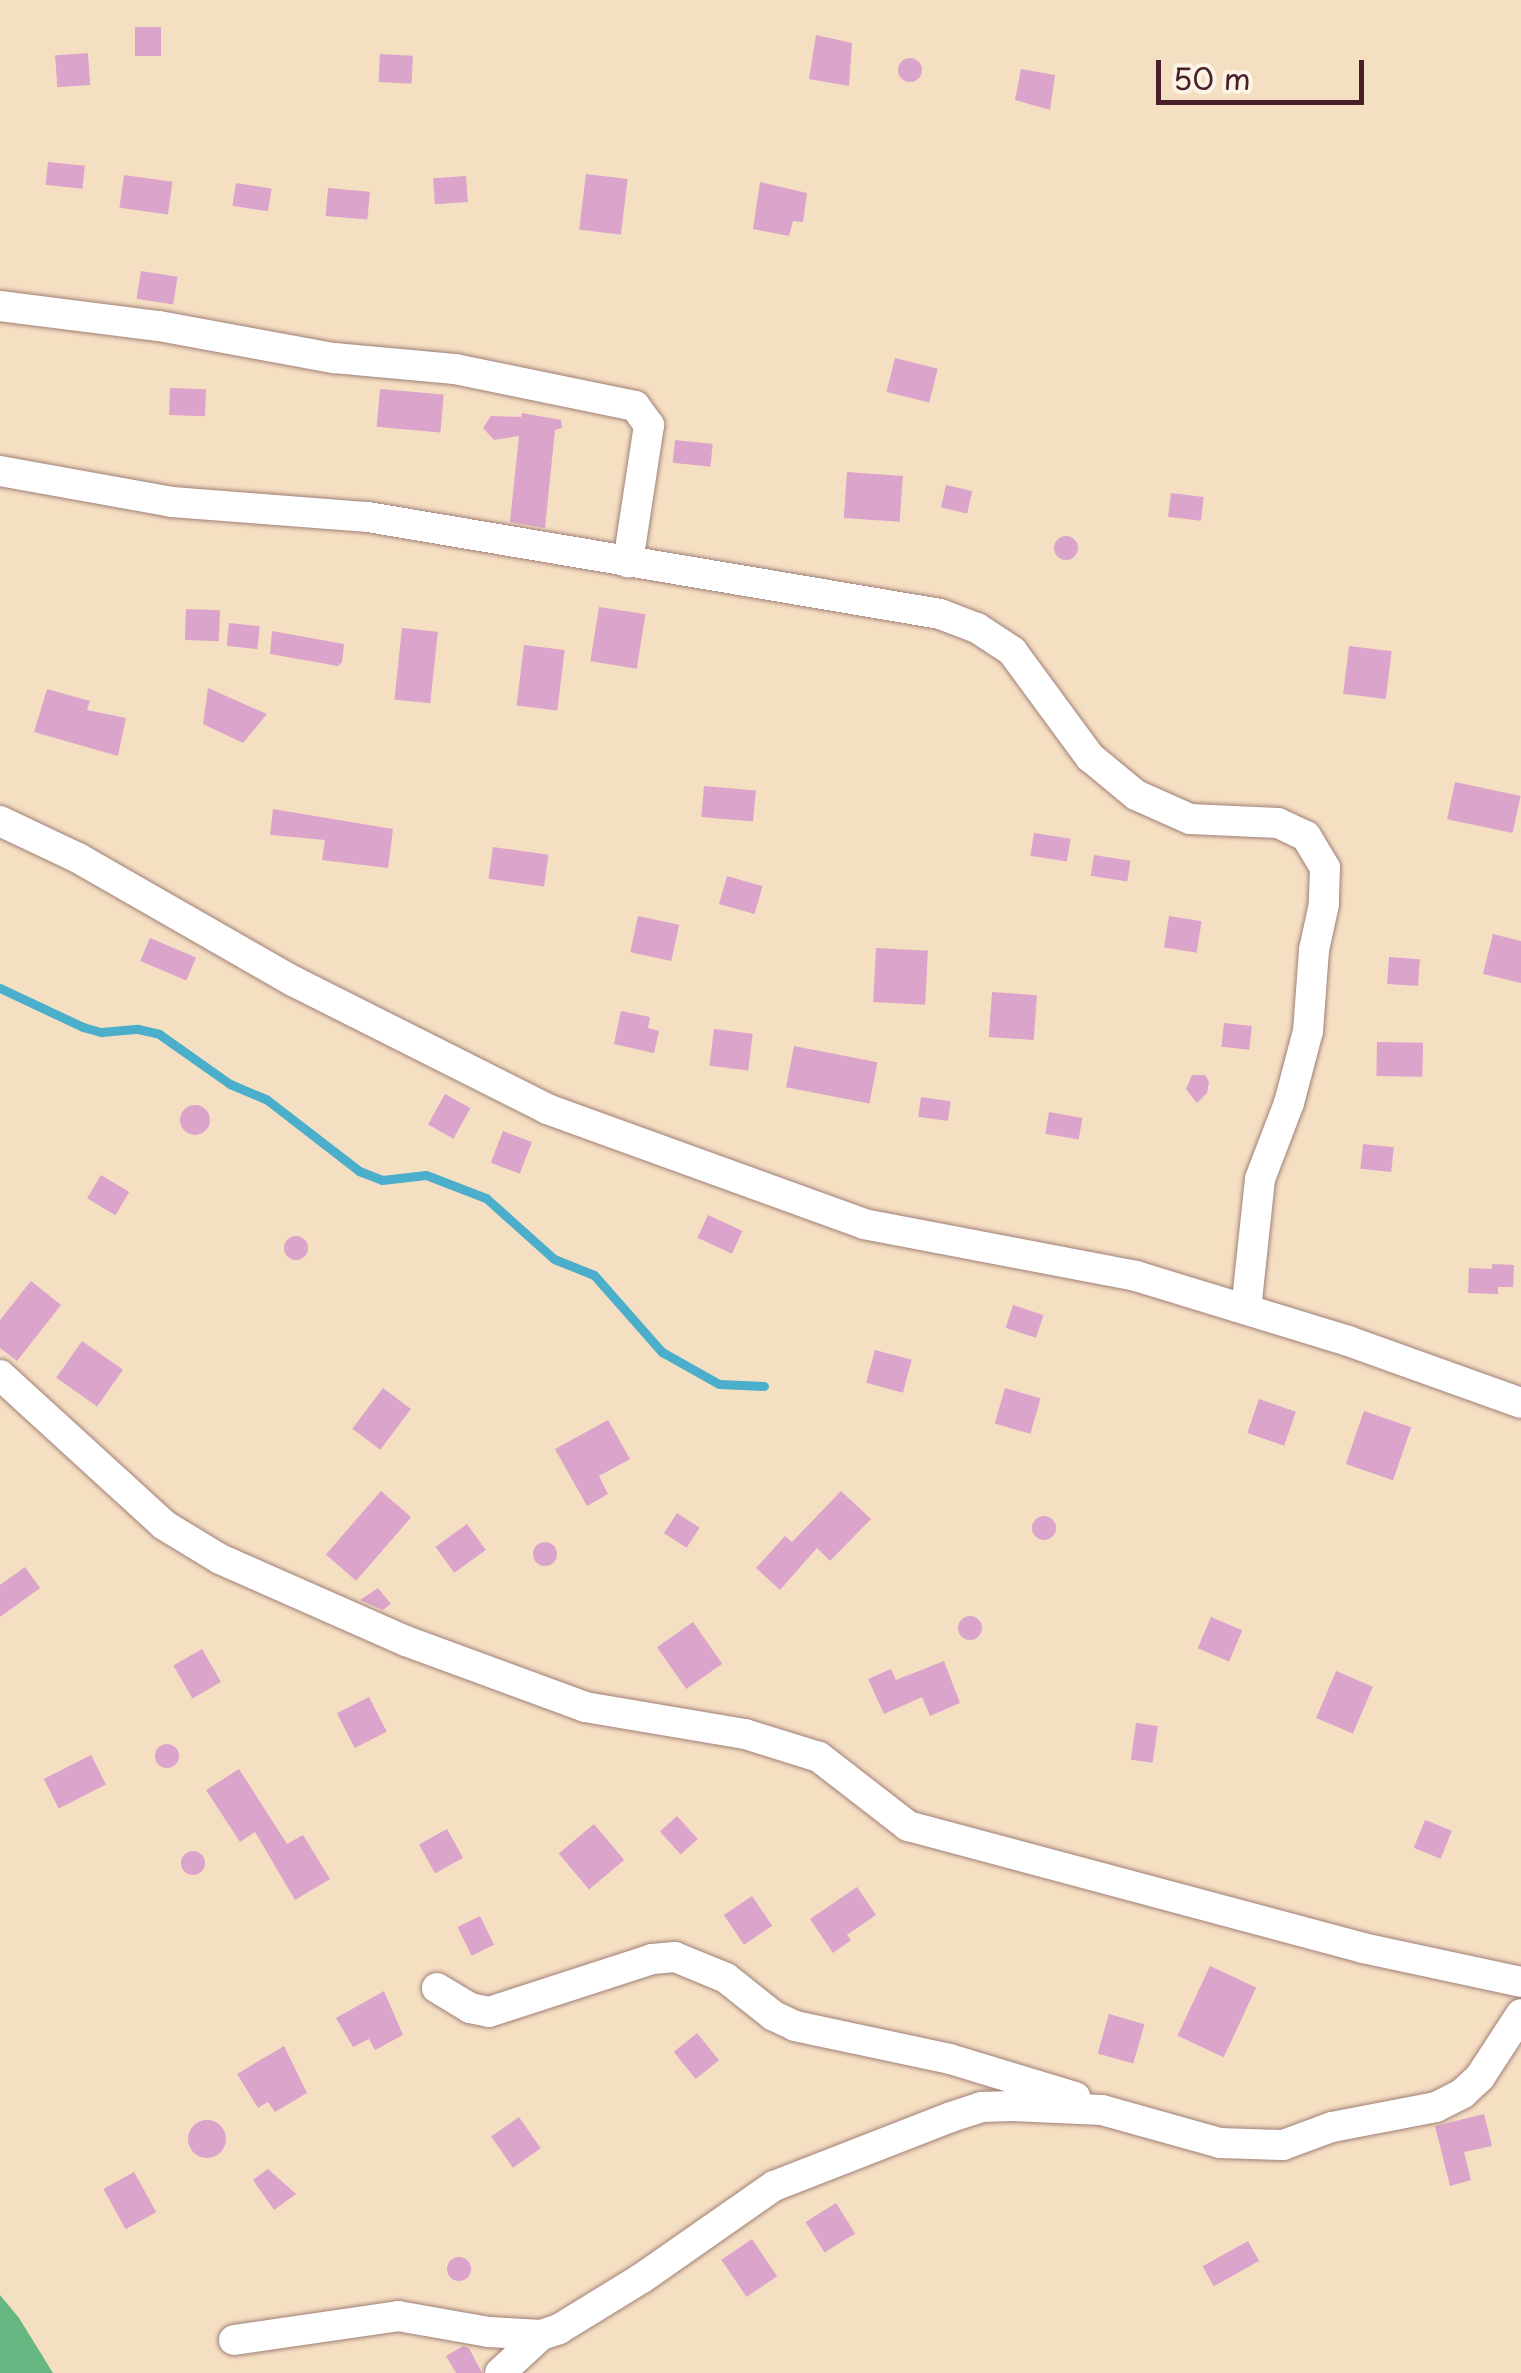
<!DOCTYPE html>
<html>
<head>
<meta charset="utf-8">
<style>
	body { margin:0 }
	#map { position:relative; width:1521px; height:2373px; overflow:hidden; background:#f5dfc3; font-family:"Playpen Sans",sans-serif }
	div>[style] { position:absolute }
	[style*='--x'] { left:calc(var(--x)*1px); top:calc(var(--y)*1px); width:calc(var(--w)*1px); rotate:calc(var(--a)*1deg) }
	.forest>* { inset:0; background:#66b681 }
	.stream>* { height:9px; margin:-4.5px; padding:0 4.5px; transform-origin:4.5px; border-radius:4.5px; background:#4baeca }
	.building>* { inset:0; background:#dba4cb; transform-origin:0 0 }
	.round { border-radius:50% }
	.roads { filter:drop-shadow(0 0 2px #a07f77) drop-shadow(0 0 2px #a07f77) }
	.minor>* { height:30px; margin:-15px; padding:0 15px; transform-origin:15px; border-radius:15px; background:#fff }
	span { translate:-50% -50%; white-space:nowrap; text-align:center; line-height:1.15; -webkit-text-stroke:8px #fcf5e5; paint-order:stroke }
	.scale { position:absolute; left:1156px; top:60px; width:208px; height:45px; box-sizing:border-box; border:5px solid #4a1f2b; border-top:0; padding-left:12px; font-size:30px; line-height:35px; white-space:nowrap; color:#4a1f2b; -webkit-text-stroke:8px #fcf5e5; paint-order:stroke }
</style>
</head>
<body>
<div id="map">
	<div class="forest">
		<i style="clip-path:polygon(0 2295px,19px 2318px,53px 2373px,0 2373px)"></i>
	</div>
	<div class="stream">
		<i style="--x:0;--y:988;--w:92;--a:25.2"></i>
		<i style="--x:83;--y:1027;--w:19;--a:16"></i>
		<i style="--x:101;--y:1032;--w:37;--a:-5"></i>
		<i style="--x:138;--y:1029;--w:22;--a:13"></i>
		<i style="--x:159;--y:1034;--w:87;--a:35.2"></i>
		<i style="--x:230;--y:1084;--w:39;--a:23"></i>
		<i style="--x:266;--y:1099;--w:118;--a:37.7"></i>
		<i style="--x:359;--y:1171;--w:25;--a:21"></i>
		<i style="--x:382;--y:1180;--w:44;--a:-6.5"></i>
		<i style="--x:426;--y:1175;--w:64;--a:21"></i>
		<i style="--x:486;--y:1198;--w:91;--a:41.9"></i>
		<i style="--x:554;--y:1259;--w:43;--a:21.8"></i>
		<i style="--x:594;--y:1275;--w:103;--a:48.6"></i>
		<i style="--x:662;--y:1352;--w:65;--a:29.3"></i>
		<i style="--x:719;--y:1384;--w:45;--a:2.5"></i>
	</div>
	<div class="building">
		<i style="left:161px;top:27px;width:29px;height:26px;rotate:90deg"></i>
		<i style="clip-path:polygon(816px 35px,852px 43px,849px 86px,809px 79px)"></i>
		<i style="left:88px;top:53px;width:32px;height:33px;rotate:86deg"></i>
		<i style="left:380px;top:54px;width:33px;height:28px;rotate:3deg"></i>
		<i class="round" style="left:898px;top:58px;width:24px;height:24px"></i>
		<i style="clip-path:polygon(1021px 69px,1055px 75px,1050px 110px,1015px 100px)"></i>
		<i style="left:48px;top:162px;width:37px;height:23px;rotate:6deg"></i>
		<i style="left:586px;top:174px;width:42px;height:56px;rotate:7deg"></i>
		<i style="left:124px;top:175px;width:49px;height:33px;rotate:8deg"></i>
		<i style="left:466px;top:176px;width:26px;height:33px;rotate:86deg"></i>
		<i style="clip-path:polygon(760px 182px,807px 193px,803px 222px,793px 221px,789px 236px,753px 229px)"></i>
		<i style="left:236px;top:183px;width:36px;height:23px;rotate:9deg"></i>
		<i style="left:328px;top:188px;width:42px;height:28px;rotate:5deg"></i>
		<i style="left:141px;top:271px;width:37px;height:28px;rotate:9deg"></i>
		<i style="left:895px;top:358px;width:44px;height:35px;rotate:14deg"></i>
		<i style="left:170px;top:388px;width:36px;height:27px;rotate:2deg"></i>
		<i style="left:380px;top:389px;width:64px;height:38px;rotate:5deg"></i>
		<i style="clip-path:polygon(522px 413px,561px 420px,562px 428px,555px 430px,545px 528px,510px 522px,519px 436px,494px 440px,483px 428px,491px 416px,521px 417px)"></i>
		<i style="left:675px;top:440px;width:38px;height:23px;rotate:6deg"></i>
		<i style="left:847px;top:472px;width:56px;height:46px;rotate:4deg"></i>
		<i style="left:946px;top:485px;width:27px;height:23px;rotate:13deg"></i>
		<i style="left:1171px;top:493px;width:33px;height:24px;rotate:7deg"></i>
		<i class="round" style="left:1054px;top:536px;width:24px;height:24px"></i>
		<i style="left:599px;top:607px;width:47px;height:55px;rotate:9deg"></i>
		<i style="left:186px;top:609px;width:34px;height:31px;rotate:2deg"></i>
		<i style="left:229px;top:623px;width:31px;height:23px;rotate:6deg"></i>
		<i style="left:402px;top:628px;width:36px;height:72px;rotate:6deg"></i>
		<i style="clip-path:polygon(272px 631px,344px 644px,342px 662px,338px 666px,270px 654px)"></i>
		<i style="left:524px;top:645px;width:41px;height:61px;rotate:7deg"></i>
		<i style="left:1349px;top:646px;width:43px;height:48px;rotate:7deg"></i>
		<i style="clip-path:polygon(208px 688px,267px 714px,243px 743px,203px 724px)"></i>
		<i style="clip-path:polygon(47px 689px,90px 701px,87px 710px,126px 718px,118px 756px,34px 732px)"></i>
		<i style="left:1455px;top:782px;width:67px;height:38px;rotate:12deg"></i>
		<i style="left:704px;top:786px;width:52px;height:31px;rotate:5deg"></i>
		<i style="clip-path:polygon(273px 809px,393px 829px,388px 868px,322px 860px,325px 840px,270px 835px)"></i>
		<i style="left:1034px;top:833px;width:37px;height:23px;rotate:9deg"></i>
		<i style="left:493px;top:847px;width:56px;height:32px;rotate:8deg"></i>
		<i style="left:1094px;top:855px;width:37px;height:21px;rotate:9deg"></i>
		<i style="left:727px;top:876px;width:37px;height:29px;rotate:16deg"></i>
		<i style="left:638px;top:916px;width:42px;height:37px;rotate:12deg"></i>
		<i style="left:1169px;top:916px;width:33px;height:32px;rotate:9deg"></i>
		<i style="clip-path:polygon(1493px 934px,1521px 941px,1521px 983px,1483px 974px)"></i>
		<i style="left:150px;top:938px;width:50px;height:25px;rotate:23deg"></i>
		<i style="left:876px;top:948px;width:52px;height:54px;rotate:3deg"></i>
		<i style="left:1389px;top:957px;width:31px;height:27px;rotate:4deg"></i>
		<i style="left:992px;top:992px;width:45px;height:45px;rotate:4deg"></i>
		<i style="clip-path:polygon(621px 1011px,650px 1017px,648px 1028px,659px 1031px,654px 1053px,614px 1044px)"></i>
		<i style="left:1224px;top:1023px;width:28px;height:24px;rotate:6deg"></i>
		<i style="left:714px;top:1029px;width:39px;height:37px;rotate:7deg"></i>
		<i style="left:1377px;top:1042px;width:46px;height:34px;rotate:1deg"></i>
		<i style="left:794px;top:1046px;width:85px;height:42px;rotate:11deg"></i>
		<i style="clip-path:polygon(1192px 1075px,1205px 1075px,1209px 1082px,1207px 1093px,1197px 1103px,1186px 1089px)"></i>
		<i style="left:445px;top:1094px;width:29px;height:35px;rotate:29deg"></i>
		<i style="left:921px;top:1097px;width:30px;height:20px;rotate:8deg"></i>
		<i class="round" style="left:180px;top:1105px;width:30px;height:30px"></i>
		<i style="left:1049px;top:1112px;width:34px;height:22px;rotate:10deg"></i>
		<i style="left:503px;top:1131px;width:31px;height:34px;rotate:21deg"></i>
		<i style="left:1363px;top:1144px;width:31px;height:25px;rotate:6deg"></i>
		<i style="left:101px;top:1175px;width:33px;height:27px;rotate:31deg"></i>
		<i style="left:708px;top:1215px;width:38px;height:25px;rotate:25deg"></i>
		<i class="round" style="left:284px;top:1236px;width:24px;height:24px"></i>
		<i style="clip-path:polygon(1492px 1264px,1514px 1265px,1513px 1287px,1498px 1287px,1498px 1294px,1468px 1293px,1469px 1268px,1492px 1269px)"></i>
		<i style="clip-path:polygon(31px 1281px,61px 1305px,17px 1361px,0 1348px,0 1320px)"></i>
		<i style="left:1013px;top:1305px;width:32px;height:24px;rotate:18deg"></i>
		<i style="left:82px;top:1341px;width:50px;height:45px;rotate:35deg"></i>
		<i style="left:875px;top:1350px;width:38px;height:34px;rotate:15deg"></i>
		<i style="left:383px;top:1388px;width:35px;height:51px;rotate:37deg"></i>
		<i style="left:1005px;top:1388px;width:37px;height:37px;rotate:16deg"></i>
		<i style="left:1259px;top:1399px;width:39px;height:36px;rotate:19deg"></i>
		<i style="left:1364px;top:1411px;width:50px;height:56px;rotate:19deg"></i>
		<i style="clip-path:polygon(608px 1420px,630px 1459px,599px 1476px,608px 1494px,587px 1506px,555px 1449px)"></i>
		<i style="left:381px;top:1491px;width:40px;height:84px;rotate:41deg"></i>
		<i style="clip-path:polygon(841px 1491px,871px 1519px,830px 1561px,817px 1548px,780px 1590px,756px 1568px,785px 1536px,792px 1542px)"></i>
		<i style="left:677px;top:1513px;width:27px;height:24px;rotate:33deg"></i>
		<i class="round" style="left:1032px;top:1516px;width:24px;height:24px"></i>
		<i style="left:467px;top:1524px;width:32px;height:39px;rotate:54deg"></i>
		<i class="round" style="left:533px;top:1542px;width:24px;height:24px"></i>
		<i style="clip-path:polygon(25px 1567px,40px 1588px,0 1617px,0 1585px)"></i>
		<i style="clip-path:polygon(378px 1588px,391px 1604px,383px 1610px,360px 1600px)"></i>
		<i class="round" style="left:958px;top:1616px;width:24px;height:24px"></i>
		<i style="left:1211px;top:1617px;width:34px;height:34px;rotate:23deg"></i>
		<i style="left:693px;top:1622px;width:51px;height:44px;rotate:55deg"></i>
		<i style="left:202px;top:1649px;width:38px;height:33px;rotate:60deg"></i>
		<i style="clip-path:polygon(944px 1661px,960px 1703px,930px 1716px,922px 1697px,884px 1714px,868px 1679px,891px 1669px,896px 1680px)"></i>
		<i style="left:1336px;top:1671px;width:40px;height:51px;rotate:23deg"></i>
		<i style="left:369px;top:1697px;width:39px;height:36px;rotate:63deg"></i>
		<i style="left:1136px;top:1723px;width:22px;height:37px;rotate:8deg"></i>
		<i class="round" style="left:155px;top:1744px;width:24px;height:24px"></i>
		<i style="left:91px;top:1755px;width:33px;height:53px;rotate:63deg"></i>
		<i style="clip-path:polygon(239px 1769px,287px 1844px,303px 1835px,330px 1879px,295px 1900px,255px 1832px,240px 1842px,206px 1790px)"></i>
		<i style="left:677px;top:1816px;width:31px;height:23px;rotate:48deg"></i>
		<i style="left:1425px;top:1820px;width:29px;height:30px;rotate:22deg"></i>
		<i style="left:594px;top:1824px;width:47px;height:46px;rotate:50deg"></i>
		<i style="left:447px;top:1829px;width:33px;height:32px;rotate:61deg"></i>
		<i class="round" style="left:181px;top:1851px;width:24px;height:24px"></i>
		<i style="clip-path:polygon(857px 1887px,876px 1915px,847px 1935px,851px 1940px,833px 1953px,810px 1919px)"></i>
		<i style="left:752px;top:1896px;width:36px;height:34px;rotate:56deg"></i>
		<i style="left:480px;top:1916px;width:32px;height:25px;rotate:64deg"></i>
		<i style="left:1210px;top:1966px;width:51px;height:77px;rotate:25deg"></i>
		<i style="clip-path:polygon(384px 1991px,403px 2035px,375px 2050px,369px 2039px,353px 2047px,336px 2018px)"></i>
		<i style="left:1109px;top:2014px;width:37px;height:41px;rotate:16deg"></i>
		<i style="left:697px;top:2033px;width:35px;height:30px;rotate:51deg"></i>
		<i style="clip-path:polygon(284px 2046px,307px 2093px,275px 2112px,268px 2102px,258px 2108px,237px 2074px)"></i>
		<i style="clip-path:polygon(1484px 2114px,1492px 2146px,1464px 2152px,1471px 2180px,1450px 2186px,1435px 2126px)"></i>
		<i style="left:519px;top:2117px;width:38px;height:34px;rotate:55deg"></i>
		<i class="round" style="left:188px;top:2120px;width:38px;height:38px"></i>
		<i style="clip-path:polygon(268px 2169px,296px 2194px,274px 2210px,253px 2180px)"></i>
		<i style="left:134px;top:2172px;width:46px;height:35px;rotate:61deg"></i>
		<i style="left:836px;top:2203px;width:36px;height:36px;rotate:58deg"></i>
		<i style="left:752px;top:2239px;width:45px;height:37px;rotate:56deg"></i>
		<i style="left:1248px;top:2241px;width:23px;height:52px;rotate:61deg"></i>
		<i class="round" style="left:447px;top:2257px;width:24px;height:24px"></i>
		<i style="clip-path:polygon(463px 2346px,469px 2348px,482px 2373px,456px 2373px,446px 2356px)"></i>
	</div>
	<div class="roads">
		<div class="minor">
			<i style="--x:0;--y:306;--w:160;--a:7.2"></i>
			<i style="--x:159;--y:326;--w:178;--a:10.4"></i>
			<i style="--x:334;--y:358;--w:121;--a:5.2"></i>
			<i style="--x:455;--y:369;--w:184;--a:11.6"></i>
			<i style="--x:635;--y:406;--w:24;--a:54"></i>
			<i style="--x:649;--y:425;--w:139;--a:98.7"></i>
			<i style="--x:0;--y:471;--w:175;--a:10.2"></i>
			<i style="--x:172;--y:502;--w:197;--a:4.4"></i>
			<i style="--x:368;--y:517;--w:580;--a:9.62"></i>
			<i style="--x:940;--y:614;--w:40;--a:21"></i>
			<i style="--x:977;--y:628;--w:42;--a:33.3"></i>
			<i style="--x:1012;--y:651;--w:132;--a:53.7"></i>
			<i style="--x:1090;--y:757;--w:60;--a:39.6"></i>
			<i style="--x:1136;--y:795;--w:59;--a:24"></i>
			<i style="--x:1190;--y:819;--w:88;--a:2.6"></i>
			<i style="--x:1278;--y:823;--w:31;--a:25"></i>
			<i style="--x:1306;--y:836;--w:37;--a:59"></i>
			<i style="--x:1325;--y:868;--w:36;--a:92"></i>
			<i style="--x:1324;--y:904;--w:47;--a:102.3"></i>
			<i style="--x:1314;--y:950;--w:81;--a:94.2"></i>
			<i style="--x:1308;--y:1031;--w:74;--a:104.8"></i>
			<i style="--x:1289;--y:1103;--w:81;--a:110.9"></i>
			<i style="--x:1260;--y:1179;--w:131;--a:96.1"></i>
			<i style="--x:0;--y:821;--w:86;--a:25.4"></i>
			<i style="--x:78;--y:858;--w:248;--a:29.8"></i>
			<i style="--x:293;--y:981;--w:284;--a:26.7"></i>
			<i style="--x:547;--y:1109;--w:337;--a:19.9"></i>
			<i style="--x:864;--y:1224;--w:277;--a:10.8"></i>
			<i style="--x:1136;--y:1276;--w:222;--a:17"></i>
			<i style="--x:1348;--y:1341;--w:184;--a:19.7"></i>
			<i style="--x:0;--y:1375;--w:222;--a:42.4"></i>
			<i style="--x:164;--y:1525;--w:66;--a:31.3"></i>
			<i style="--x:220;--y:1559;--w:203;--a:23.8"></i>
			<i style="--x:406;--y:1641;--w:191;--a:20.2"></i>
			<i style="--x:585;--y:1707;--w:162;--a:9.6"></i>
			<i style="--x:745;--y:1734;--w:77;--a:17.3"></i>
			<i style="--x:819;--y:1757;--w:113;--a:37.8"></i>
			<i style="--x:908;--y:1826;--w:471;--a:15"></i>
			<i style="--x:1363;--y:1948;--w:162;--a:12.1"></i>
			<i style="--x:437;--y:1988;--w:39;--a:31"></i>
			<i style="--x:470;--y:2008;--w:19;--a:12"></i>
			<i style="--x:489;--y:2012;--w:171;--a:-18"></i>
			<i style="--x:652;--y:1959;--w:23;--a:-5"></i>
			<i style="--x:675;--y:1957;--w:55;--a:22.4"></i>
			<i style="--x:726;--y:1978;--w:61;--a:38.4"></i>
			<i style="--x:774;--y:2016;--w:23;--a:25"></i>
			<i style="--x:795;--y:2026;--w:158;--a:12"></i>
			<i style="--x:950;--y:2059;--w:131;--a:16.9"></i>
			<i style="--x:234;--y:2340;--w:166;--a:-8.3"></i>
			<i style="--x:398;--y:2316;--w:92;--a:10"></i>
			<i style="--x:489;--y:2332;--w:52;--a:3.3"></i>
			<i style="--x:541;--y:2335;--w:19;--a:-18"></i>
			<i style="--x:559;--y:2329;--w:97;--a:-31.6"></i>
			<i style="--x:642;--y:2278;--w:161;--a:-34.9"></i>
			<i style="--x:774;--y:2186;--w:190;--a:-21.3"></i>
			<i style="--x:951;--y:2117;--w:32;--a:-18"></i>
			<i style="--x:981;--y:2107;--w:31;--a:-2"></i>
			<i style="--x:1012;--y:2106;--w:90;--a:2.5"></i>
			<i style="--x:1102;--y:2110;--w:123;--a:15.6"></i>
			<i style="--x:1220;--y:2143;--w:63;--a:1.8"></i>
			<i style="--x:1283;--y:2145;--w:52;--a:-20.2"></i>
			<i style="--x:1332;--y:2127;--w:106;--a:-10.9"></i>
			<i style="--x:1436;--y:2107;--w:30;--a:-27"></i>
			<i style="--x:1463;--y:2093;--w:23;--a:-43"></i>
			<i style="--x:1480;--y:2077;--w:75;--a:-56.9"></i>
			<i style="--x:500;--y:2373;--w:56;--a:-42.8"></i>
		</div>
	</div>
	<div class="scale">50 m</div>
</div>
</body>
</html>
